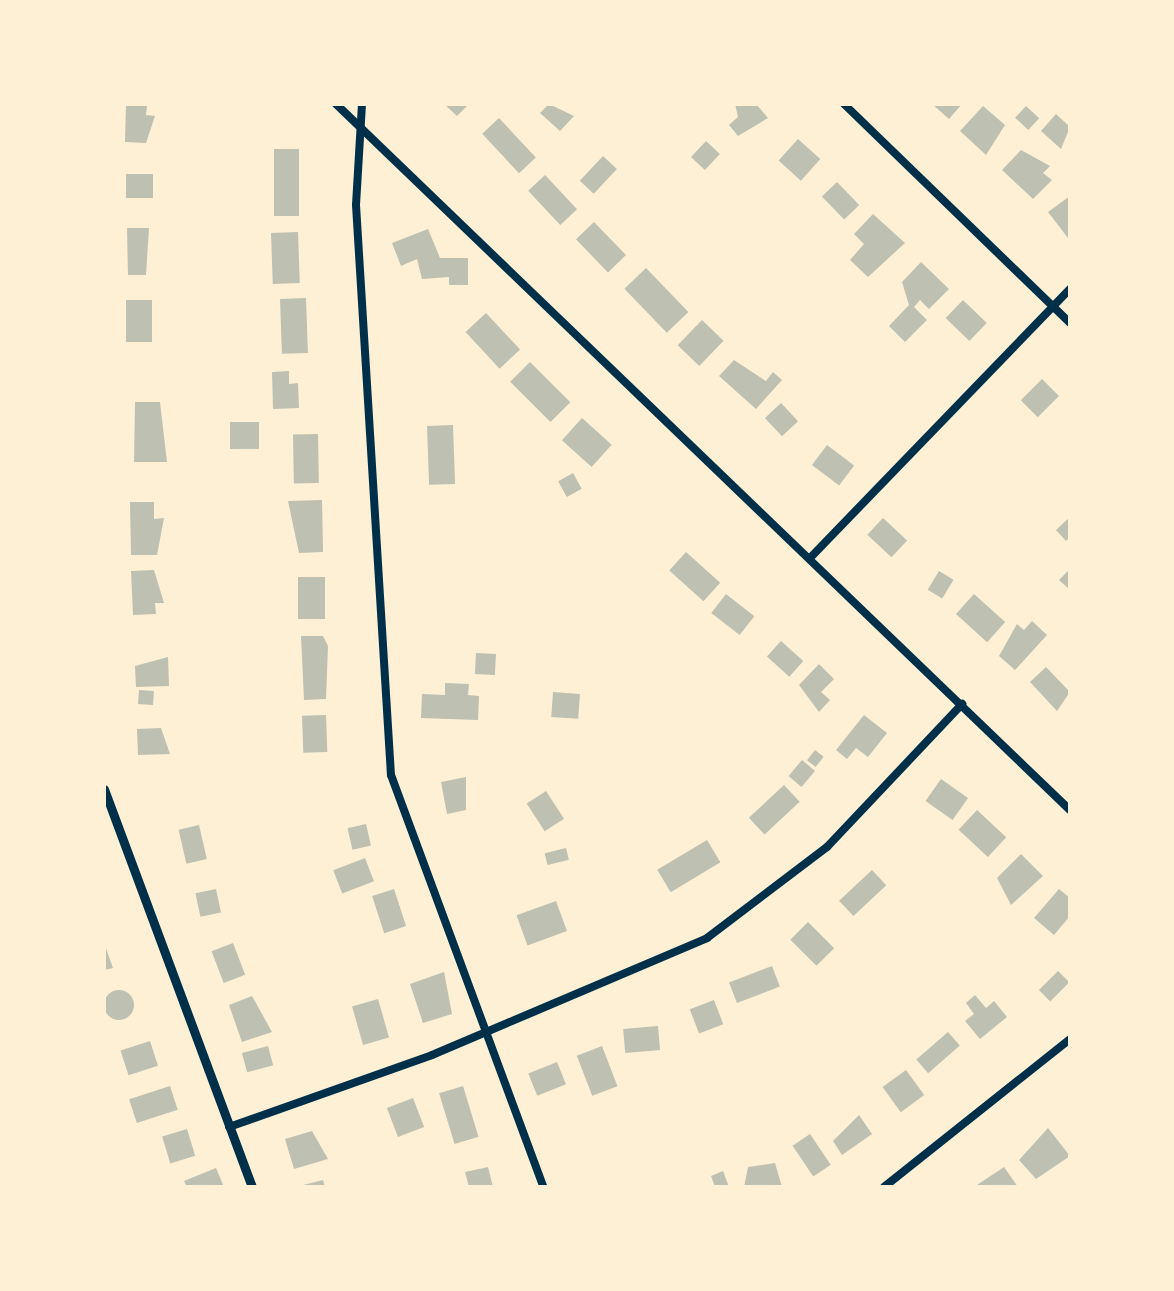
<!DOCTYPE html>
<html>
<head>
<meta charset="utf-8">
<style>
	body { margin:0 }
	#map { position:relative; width:1174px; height:1291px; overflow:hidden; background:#fdf0d5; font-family:"DejaVu Sans",sans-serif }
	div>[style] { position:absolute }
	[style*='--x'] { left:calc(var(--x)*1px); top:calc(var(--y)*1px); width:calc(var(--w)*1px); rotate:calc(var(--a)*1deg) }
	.building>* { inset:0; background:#bec0b2; transform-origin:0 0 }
	.round { border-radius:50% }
	.minor>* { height:8px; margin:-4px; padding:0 4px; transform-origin:4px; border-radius:4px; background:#003049 }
	.tertiary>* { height:9px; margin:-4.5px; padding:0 4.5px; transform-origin:4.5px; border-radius:4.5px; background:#003049 }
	span { translate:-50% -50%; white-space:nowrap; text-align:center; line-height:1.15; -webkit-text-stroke:6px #fdf0d5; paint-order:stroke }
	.frame { position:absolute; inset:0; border:106px solid #fdf0d5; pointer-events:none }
</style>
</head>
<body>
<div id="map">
	<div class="building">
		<i style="clip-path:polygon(444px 104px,469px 104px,457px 116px)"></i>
		<i style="clip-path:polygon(549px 104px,574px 116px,560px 131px,540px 113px)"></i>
		<i style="clip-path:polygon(735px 104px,756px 104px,768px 118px,738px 136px,729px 125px,738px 117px)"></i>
		<i style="clip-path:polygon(932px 104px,962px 104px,949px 119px)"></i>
		<i style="clip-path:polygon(126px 105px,147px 106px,146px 115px,155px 116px,146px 143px,125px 142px)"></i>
		<i style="clip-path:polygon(983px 106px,1005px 125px,986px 155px,960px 131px)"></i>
		<i style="left:1026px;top:106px;width:18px;height:16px;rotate:43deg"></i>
		<i style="clip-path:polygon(1056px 114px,1070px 127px,1061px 149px,1041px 131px)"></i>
		<i style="left:499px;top:118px;width:54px;height:23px;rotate:47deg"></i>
		<i style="left:798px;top:139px;width:30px;height:29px;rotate:42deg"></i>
		<i style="left:706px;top:141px;width:19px;height:22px;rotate:43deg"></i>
		<i style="left:274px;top:149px;width:25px;height:67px"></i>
		<i style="clip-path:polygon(1021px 150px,1050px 166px,1043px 173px,1052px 180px,1033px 199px,1002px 170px)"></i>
		<i style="left:603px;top:156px;width:19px;height:34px;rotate:43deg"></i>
		<i style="left:126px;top:174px;width:27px;height:24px"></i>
		<i style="left:545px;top:175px;width:47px;height:23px;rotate:47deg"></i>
		<i style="left:837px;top:182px;width:32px;height:21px;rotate:46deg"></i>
		<i style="clip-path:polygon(1070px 196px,1070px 236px,1068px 238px,1048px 212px)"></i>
		<i style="clip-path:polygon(873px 214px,905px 243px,868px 277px,850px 260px,864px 244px,854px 234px)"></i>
		<i style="left:594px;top:222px;width:46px;height:25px;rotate:46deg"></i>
		<i style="clip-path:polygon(127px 228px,149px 228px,146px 275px,128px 275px)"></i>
		<i style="clip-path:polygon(428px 229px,440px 258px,468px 258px,468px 285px,449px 285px,449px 277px,422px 279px,417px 259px,401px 266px,392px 243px)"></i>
		<i style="left:298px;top:232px;width:51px;height:27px;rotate:88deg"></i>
		<i style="clip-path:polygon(921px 262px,949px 289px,929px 309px,920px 300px,914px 307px,927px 320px,905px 342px,889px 326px,909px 305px,902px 282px)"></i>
		<i style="left:646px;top:268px;width:61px;height:30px;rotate:46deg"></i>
		<i style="left:306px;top:298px;width:55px;height:26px;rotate:88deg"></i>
		<i style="left:126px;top:300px;width:26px;height:42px"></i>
		<i style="left:963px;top:300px;width:33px;height:25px;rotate:44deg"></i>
		<i style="left:486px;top:313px;width:50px;height:28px;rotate:47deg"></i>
		<i style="left:702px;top:320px;width:30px;height:35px;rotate:44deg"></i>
		<i style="clip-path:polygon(734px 360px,766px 381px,773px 372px,782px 380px,756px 409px,719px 376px)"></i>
		<i style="left:530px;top:362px;width:57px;height:28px;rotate:45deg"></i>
		<i style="clip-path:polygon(289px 371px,289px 384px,298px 383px,299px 408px,273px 409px,272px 372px)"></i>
		<i style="left:1042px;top:379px;width:24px;height:30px;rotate:45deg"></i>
		<i style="clip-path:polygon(135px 402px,160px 402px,167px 462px,134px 462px)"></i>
		<i style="left:781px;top:403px;width:25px;height:22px;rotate:47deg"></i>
		<i style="left:582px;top:418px;width:40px;height:30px;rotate:42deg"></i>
		<i style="left:230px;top:422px;width:29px;height:27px"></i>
		<i style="left:453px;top:425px;width:59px;height:26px;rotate:88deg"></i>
		<i style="left:318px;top:434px;width:49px;height:25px;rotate:89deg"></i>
		<i style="left:827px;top:445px;width:34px;height:25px;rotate:37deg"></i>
		<i style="left:573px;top:473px;width:18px;height:17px;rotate:61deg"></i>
		<i style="clip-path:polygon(322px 500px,323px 552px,299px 553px,288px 501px)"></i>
		<i style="clip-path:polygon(130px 502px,154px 502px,154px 519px,164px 518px,157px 555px,131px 555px)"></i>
		<i style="clip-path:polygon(1070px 517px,1070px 537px,1066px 541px,1056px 530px)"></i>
		<i style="left:883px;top:518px;width:33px;height:23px;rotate:43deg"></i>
		<i style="left:686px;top:552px;width:46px;height:25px;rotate:42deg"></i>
		<i style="clip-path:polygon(1070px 569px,1070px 590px,1059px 580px)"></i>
		<i style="clip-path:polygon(154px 570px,164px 603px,155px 603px,156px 614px,133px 615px,131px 571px)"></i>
		<i style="left:939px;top:571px;width:17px;height:22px;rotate:31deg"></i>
		<i style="left:298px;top:577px;width:27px;height:42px"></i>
		<i style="left:726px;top:594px;width:36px;height:24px;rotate:38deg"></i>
		<i style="left:974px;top:594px;width:42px;height:27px;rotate:42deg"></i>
		<i style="clip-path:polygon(1032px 621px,1047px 635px,1015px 670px,999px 656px,1017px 624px,1024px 630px)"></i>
		<i style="clip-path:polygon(301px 636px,323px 636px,328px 646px,326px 699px,304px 700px)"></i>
		<i style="left:781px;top:641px;width:30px;height:21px;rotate:42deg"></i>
		<i style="left:476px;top:653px;width:20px;height:21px;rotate:3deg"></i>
		<i style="clip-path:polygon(168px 657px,169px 686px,136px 687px,135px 666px)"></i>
		<i style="clip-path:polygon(819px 664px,834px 679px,821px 692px,830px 700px,819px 712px,799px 685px)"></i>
		<i style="clip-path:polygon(1046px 667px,1070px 692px,1057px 711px,1030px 682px)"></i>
		<i style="clip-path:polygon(445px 683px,469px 684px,468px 695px,479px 696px,478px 720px,421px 718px,422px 694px,445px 695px)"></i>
		<i style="left:139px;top:690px;width:15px;height:14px;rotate:4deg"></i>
		<i style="left:553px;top:692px;width:27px;height:25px;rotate:4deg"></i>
		<i style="left:326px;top:715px;width:37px;height:24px;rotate:88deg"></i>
		<i style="clip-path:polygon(864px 715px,887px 733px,868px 757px,856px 748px,847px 759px,836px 750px)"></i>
		<i style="clip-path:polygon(161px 728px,170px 754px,138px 755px,137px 729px)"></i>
		<i style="left:815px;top:750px;width:11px;height:13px;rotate:38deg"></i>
		<i style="left:802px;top:760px;width:17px;height:21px;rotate:40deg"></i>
		<i style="clip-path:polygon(466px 777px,466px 810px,447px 814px,441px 782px)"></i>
		<i style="left:941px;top:779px;width:33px;height:27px;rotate:35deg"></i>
		<i style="left:784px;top:785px;width:23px;height:48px;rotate:47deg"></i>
		<i style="left:546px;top:791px;width:33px;height:23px;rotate:57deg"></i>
		<i style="left:977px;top:810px;width:40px;height:27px;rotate:43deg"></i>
		<i style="left:366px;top:824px;width:22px;height:19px;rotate:77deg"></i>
		<i style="left:199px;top:825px;width:35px;height:21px;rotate:77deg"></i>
		<i style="left:707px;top:840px;width:26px;height:58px;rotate:59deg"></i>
		<i style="left:566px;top:848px;width:12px;height:22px;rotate:76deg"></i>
		<i style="clip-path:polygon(1021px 854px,1043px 876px,1011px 905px,997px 878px)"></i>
		<i style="left:365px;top:858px;width:25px;height:34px;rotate:69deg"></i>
		<i style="left:872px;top:870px;width:21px;height:45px;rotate:47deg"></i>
		<i style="left:216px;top:889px;width:24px;height:21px;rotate:78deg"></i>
		<i style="left:394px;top:889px;width:39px;height:23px;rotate:72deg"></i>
		<i style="clip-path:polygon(1059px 889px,1070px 898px,1070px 916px,1054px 935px,1034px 918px)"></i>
		<i style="left:556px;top:901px;width:32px;height:42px;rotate:70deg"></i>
		<i style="left:808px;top:922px;width:37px;height:25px;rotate:45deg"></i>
		<i style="clip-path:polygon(104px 943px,113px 968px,104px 970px)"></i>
		<i style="left:233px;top:943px;width:34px;height:23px;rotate:69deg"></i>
		<i style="left:772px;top:966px;width:22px;height:46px;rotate:69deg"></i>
		<i style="left:1058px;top:971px;width:16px;height:27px;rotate:45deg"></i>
		<i style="clip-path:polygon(444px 972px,452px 1014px,423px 1023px,410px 984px)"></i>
		<i class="round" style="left:104px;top:990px;width:30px;height:30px"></i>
		<i style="clip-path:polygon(975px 995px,986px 1008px,994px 1001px,1007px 1017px,980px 1039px,965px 1021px,974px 1014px,966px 1003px)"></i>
		<i style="clip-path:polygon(252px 996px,272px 1032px,242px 1042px,229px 1005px)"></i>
		<i style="left:378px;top:999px;width:40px;height:27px;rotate:74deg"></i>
		<i style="left:714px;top:1000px;width:26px;height:26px;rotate:69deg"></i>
		<i style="left:658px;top:1026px;width:24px;height:35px;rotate:85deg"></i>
		<i style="left:948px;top:1032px;width:18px;height:42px;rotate:49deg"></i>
		<i style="left:150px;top:1041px;width:26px;height:31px;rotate:72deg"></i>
		<i style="left:268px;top:1046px;width:20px;height:27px;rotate:75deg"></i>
		<i style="left:602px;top:1046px;width:43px;height:27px;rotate:69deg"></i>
		<i style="left:557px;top:1062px;width:24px;height:31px;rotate:68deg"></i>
		<i style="left:906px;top:1070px;width:31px;height:29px;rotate:54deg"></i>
		<i style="left:170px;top:1086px;width:25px;height:43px;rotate:72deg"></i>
		<i style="left:463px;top:1086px;width:53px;height:25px;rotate:73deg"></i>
		<i style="left:413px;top:1098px;width:31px;height:28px;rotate:69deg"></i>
		<i style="clip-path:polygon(859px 1115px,872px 1134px,842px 1155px,833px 1141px)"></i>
		<i style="clip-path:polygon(1048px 1128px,1070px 1156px,1036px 1179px,1019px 1160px)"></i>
		<i style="left:187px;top:1129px;width:28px;height:26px;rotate:73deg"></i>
		<i style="clip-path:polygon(312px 1131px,328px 1159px,294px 1169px,285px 1139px)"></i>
		<i style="left:810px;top:1134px;width:37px;height:21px;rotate:56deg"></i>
		<i style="clip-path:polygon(775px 1163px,782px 1187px,744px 1187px,748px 1167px)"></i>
		<i style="clip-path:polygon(488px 1167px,493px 1187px,469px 1187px,465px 1172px)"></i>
		<i style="clip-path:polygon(1004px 1167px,1018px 1187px,974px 1187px)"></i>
		<i style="clip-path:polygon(216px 1168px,224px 1187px,187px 1187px,184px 1181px)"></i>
		<i style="clip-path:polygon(723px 1171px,729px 1187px,715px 1187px,711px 1176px)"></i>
		<i style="clip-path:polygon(323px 1180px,325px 1187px,299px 1187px,299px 1186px)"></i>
	</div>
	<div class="minor">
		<i style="--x:336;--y:104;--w:1018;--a:43.89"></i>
		<i style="--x:362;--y:104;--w:101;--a:93.4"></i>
		<i style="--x:356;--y:205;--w:571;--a:86.49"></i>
		<i style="--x:391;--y:775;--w:439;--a:69.7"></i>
		<i style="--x:844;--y:104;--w:315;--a:44.1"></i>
		<i style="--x:811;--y:557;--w:373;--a:-46"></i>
		<i style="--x:229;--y:1127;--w:215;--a:-19.5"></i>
		<i style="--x:432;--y:1055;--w:299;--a:-23"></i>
		<i style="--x:707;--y:938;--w:151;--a:-37.2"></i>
		<i style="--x:827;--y:847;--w:197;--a:-46.6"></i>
		<i style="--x:884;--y:1187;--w:238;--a:-38.5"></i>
	</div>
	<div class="tertiary">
		<i style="--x:104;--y:789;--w:425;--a:69.6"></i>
	</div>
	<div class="frame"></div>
</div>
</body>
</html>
